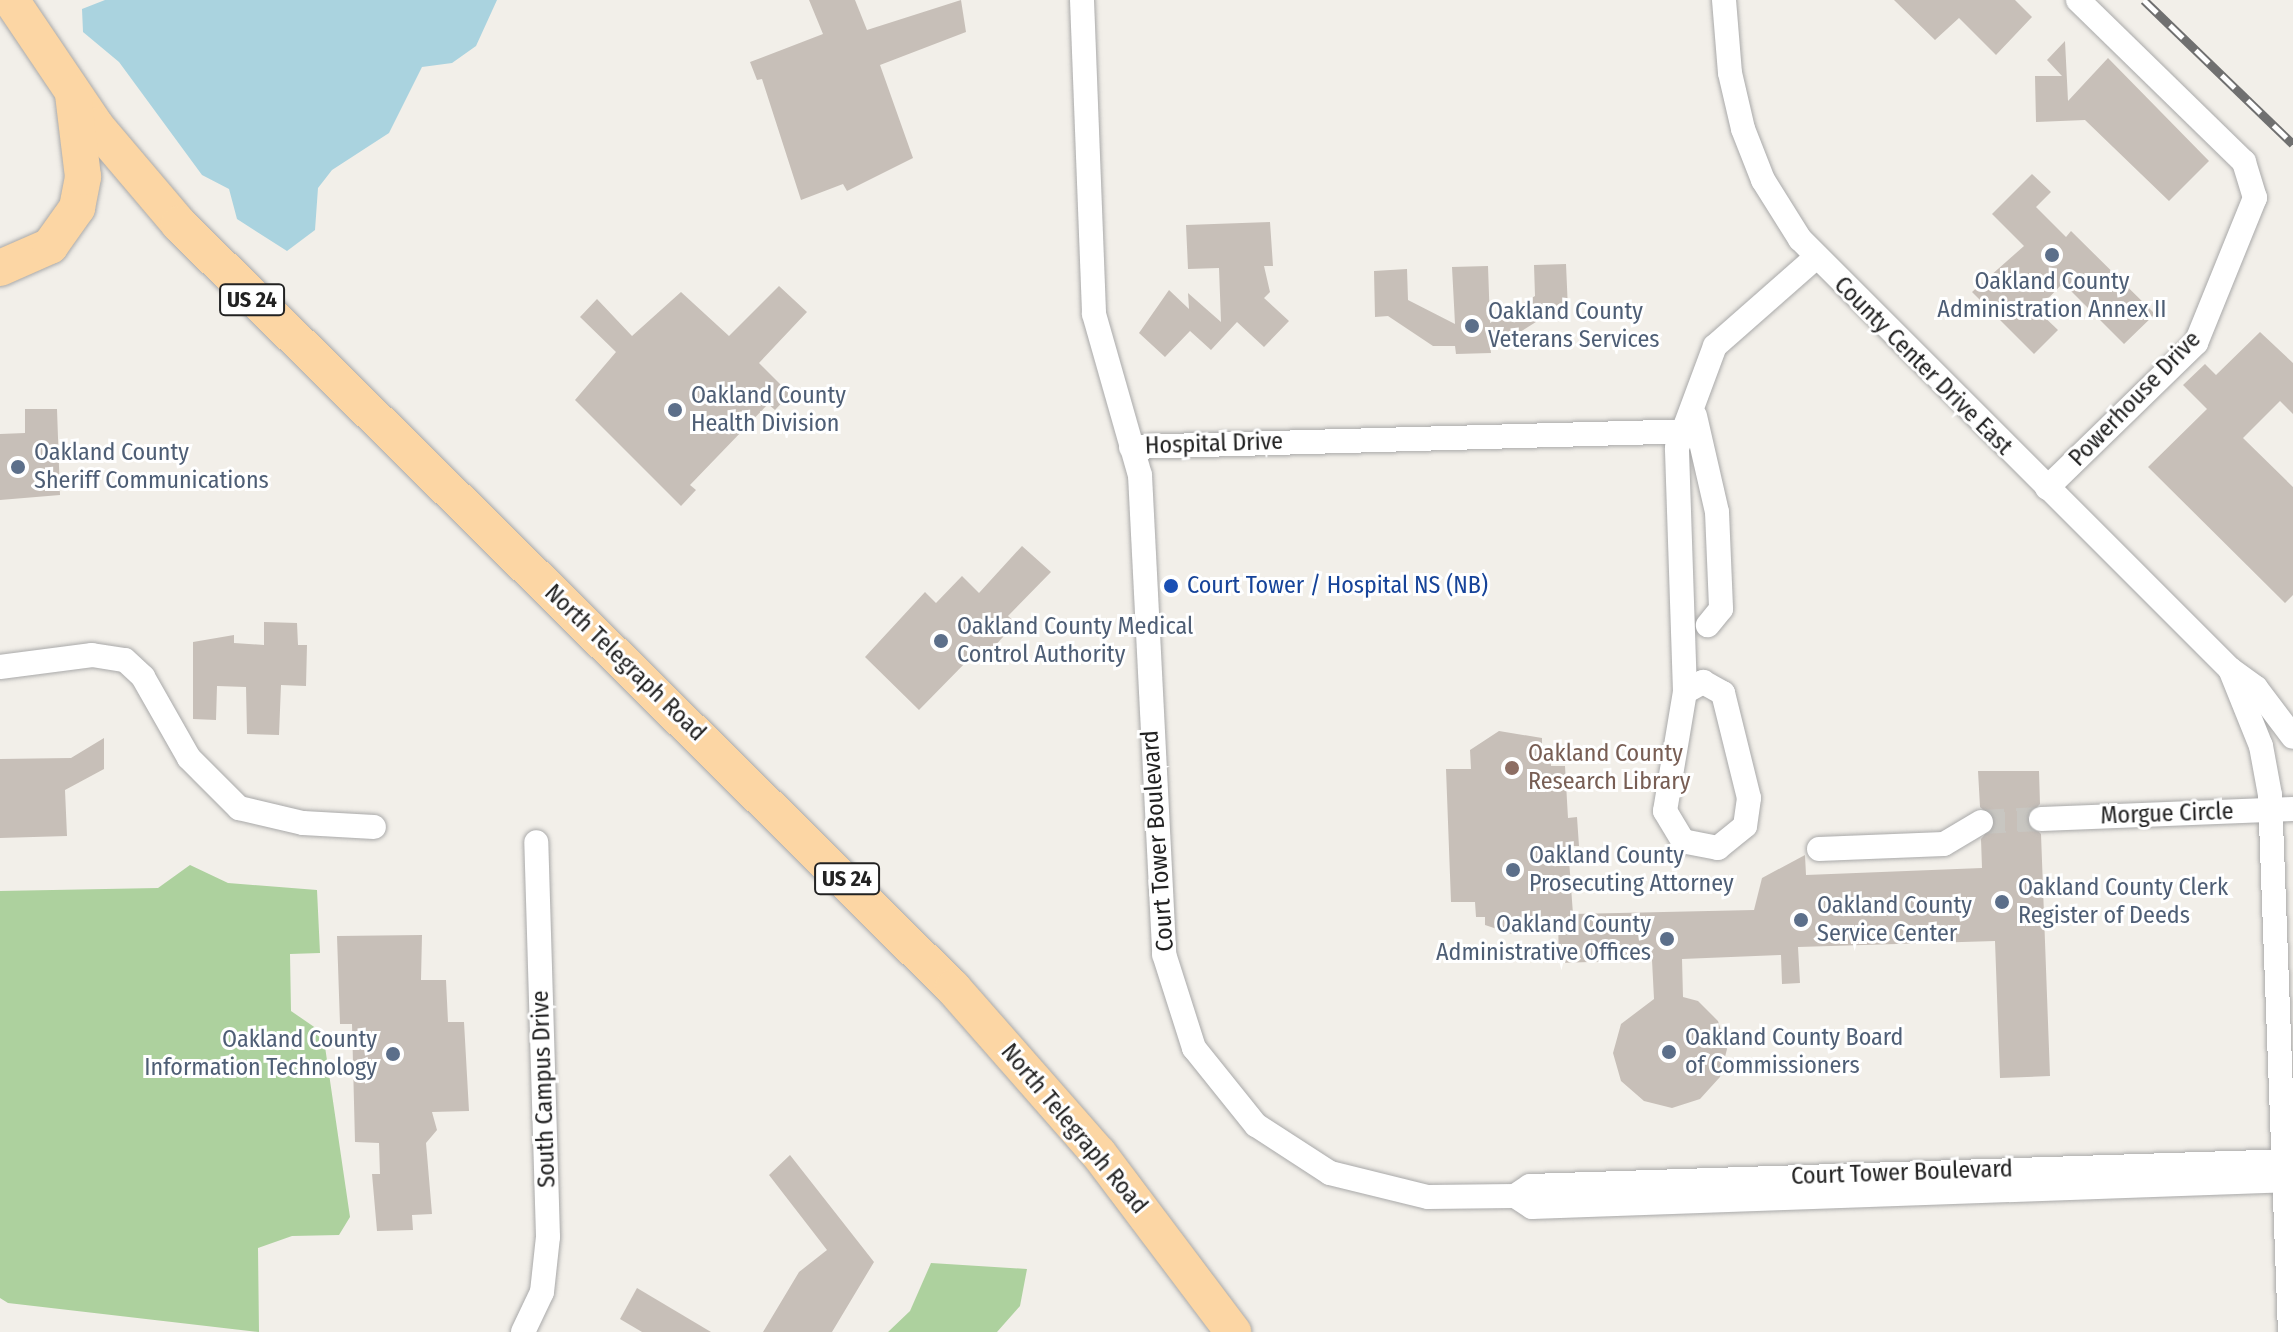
<!DOCTYPE html>
<html>
<head>
<meta charset="utf-8">
<style>
	body { margin:0 }
	#map { position:relative; width:2293px; height:1332px; overflow:hidden; background:#f2efe9; font-family:"Fira Sans Condensed",sans-serif }
	div>[style] { position:absolute }
	[style*='--x'] { left:calc(var(--x)*1px); top:calc(var(--y)*1px); width:calc(var(--w)*1px); rotate:calc(var(--a)*1deg) }
	.forest>* { inset:0; background:#add19e }
	.water>* { inset:0; background:#aad3df }
	.building>* { inset:0; background:#c7bfb8 }
	.street-tunnel>* { height:24px; margin-top:-12px; transform-origin:0; background:repeating-linear-gradient(90deg,#c8c6c1 0 24px,transparent 0 36px) }
	.roads { filter:drop-shadow(0 0 2px #a9a9a9) drop-shadow(0 0 2px #a9a9a9) }
	.street>* { height:24px; margin:-12px; padding:0 12px; transform-origin:12px; border-radius:12px; background:#fff }
	.primary>* { height:36px; margin:-18px; padding:0 18px; transform-origin:18px; border-radius:18px; background:#fcd6a4 }
	.rail>* { height:9px; margin-top:-4.5px; transform-origin:0; background:repeating-linear-gradient(90deg,#fff 0 18px,#707070 0 36px); box-sizing:border-box; border-block:2px solid #707070 }
	.dots>* { width:22px; height:22px; translate:-50% -50%; box-sizing:border-box; border:4px solid #fff; border-radius:50% }
	span { translate:-50% -50%; white-space:nowrap; text-align:center; line-height:1.15; -webkit-text-stroke:6px #fff; paint-order:stroke }
	.shield-label span { padding:2px 6px; background:#fff; border:2px solid; border-radius:6px; -webkit-text-stroke-width:0 }
	.shield-label { font-size:22px; color:#222; font-weight:700 }
	.service-label { font-size:24px; color:#4e5e75 }
	.left { translate:0 -50%; text-align:left }
	.right { translate:-100% -50%; text-align:right }
	.street-label { font-size:24px; color:#222 }
	.transit-label { font-size:24px; color:#164399 }
	.education-label { font-size:24px; color:#785e54 }
</style>
</head>
<body>
<div id="map">
	<div class="forest">
		<i style="clip-path:polygon(190px 865px,228px 883px,317px 890px,320px 953px,290px 954px,291px 1011px,323px 1033px,350px 1217px,339px 1235px,292px 1236px,258px 1248px,259px 1332px,8px 1303px,0 1298px,0 891px,158px 888px)"></i>
		<i style="clip-path:polygon(931px 1263px,1027px 1269px,1020px 1306px,997px 1332px,888px 1332px,910px 1311px)"></i>
	</div>
	<div class="water">
		<i style="clip-path:polygon(105px 0,497px 0,476px 46px,452px 63px,422px 67px,389px 133px,332px 170px,318px 188px,315px 230px,287px 251px,237px 219px,229px 189px,202px 175px,119px 62px,83px 32px,82px 9px)"></i>
	</div>
	<div class="building">
		<i style="clip-path:polygon(809px 0,855px 0,867px 30px,961px 0,966px 32px,880px 65px,913px 158px,847px 191px,843px 184px,801px 200px,762px 79px,757px 80px,750px 62px,823px 34px)"></i>
		<i style="clip-path:polygon(1894px 0,2015px 0,2032px 17px,1996px 55px,1959px 18px,1935px 40px)"></i>
		<i style="clip-path:polygon(2065px 41px,2068px 101px,2108px 58px,2209px 161px,2169px 201px,2085px 120px,2036px 122px,2035px 76px,2062px 76px,2047px 60px)"></i>
		<i style="clip-path:polygon(2032px 174px,2051px 192px,2036px 207px,2066px 237px,2071px 231px,2155px 314px,2124px 344px,2063px 283px,2037px 310px,2058px 330px,2034px 354px,1972px 292px,2024px 246px,1992px 214px)"></i>
		<i style="clip-path:polygon(1270px 222px,1273px 266px,1264px 266px,1270px 292px,1264px 298px,1289px 321px,1264px 347px,1237px 322px,1211px 350px,1190px 331px,1165px 357px,1139px 333px,1169px 290px,1189px 309px,1188px 293px,1221px 322px,1219px 268px,1188px 269px,1186px 225px)"></i>
		<i style="clip-path:polygon(1566px 264px,1568px 310px,1555px 310px,1512px 337px,1512px 344px,1490px 345px,1491px 353px,1456px 354px,1455px 346px,1433px 346px,1388px 316px,1375px 317px,1374px 271px,1407px 269px,1408px 300px,1455px 324px,1452px 267px,1488px 266px,1490px 323px,1535px 296px,1534px 265px)"></i>
		<i style="clip-path:polygon(779px 286px,807px 312px,759px 363px,790px 394px,775px 410px,768px 404px,690px 485px,696px 490px,681px 506px,575px 400px,616px 352px,580px 317px,597px 299px,632px 336px,681px 292px,729px 336px)"></i>
		<i style="clip-path:polygon(2260px 332px,2293px 363px,2293px 414px,2280px 401px,2243px 438px,2293px 487px,2293px 595px,2285px 603px,2148px 467px,2207px 409px,2183px 385px,2205px 364px,2216px 375px)"></i>
		<i style="clip-path:polygon(25px 409px,57px 409px,60px 495px,0 500px,0 434px,25px 433px)"></i>
		<i style="clip-path:polygon(1022px 546px,1051px 572px,1008px 616px,1016px 623px,978px 664px,971px 657px,919px 710px,865px 657px,925px 592px,936px 603px,962px 576px,979px 593px)"></i>
		<i style="clip-path:polygon(264px 622px,297px 623px,298px 645px,307px 645px,306px 686px,281px 685px,279px 735px,247px 734px,246px 687px,217px 686px,216px 720px,193px 719px,193px 642px,234px 635px,234px 643px,264px 645px)"></i>
		<i style="clip-path:polygon(1499px 731px,1542px 738px,1542px 747px,1550px 746px,1551px 766px,1565px 766px,1568px 818px,1577px 817px,1579px 846px,1568px 846px,1573px 914px,1754px 910px,1762px 878px,1805px 855px,1806px 875px,1982px 868px,1981px 839px,1996px 821px,1980px 807px,1978px 771px,2039px 771px,2040px 804px,2026px 819px,2041px 834px,2050px 1076px,2000px 1078px,1995px 941px,1798px 947px,1800px 983px,1782px 984px,1781px 955px,1682px 959px,1683px 997px,1698px 1001px,1718px 1021px,1727px 1049px,1720px 1077px,1700px 1099px,1672px 1108px,1644px 1101px,1621px 1081px,1613px 1053px,1621px 1024px,1654px 999px,1652px 960px,1559px 963px,1558px 919px,1512px 934px,1485px 925px,1485px 917px,1476px 917px,1475px 902px,1451px 902px,1446px 769px,1471px 769px,1470px 750px)"></i>
		<i style="clip-path:polygon(104px 738px,104px 769px,65px 790px,67px 836px,0 838px,0 759px,71px 758px)"></i>
		<i style="clip-path:polygon(422px 935px,421px 980px,446px 980px,448px 1022px,464px 1022px,469px 1111px,432px 1112px,437px 1130px,426px 1143px,432px 1214px,412px 1215px,413px 1230px,377px 1231px,372px 1174px,380px 1174px,379px 1143px,355px 1142px,352px 1024px,340px 1024px,337px 936px)"></i>
		<i style="clip-path:polygon(790px 1155px,874px 1262px,832px 1332px,763px 1332px,799px 1272px,827px 1250px,769px 1175px)"></i>
		<i style="clip-path:polygon(637px 1288px,711px 1332px,642px 1332px,620px 1319px)"></i>
	</div>
	<div class="street-tunnel">
		<i style="--x:1981;--y:822;--w:60;--a:-2.9"></i>
	</div>
	<div class="roads">
		<div class="street">
			<i style="--x:1082;--y:0;--w:314;--a:87.8"></i>
			<i style="--x:1094;--y:314;--w:167;--a:74.1"></i>
			<i style="--x:1140;--y:475;--w:480;--a:87.1"></i>
			<i style="--x:1164;--y:954;--w:99;--a:72.3"></i>
			<i style="--x:1194;--y:1048;--w:99;--a:51.2"></i>
			<i style="--x:1256;--y:1125;--w:88;--a:33"></i>
			<i style="--x:1330;--y:1173;--w:101;--a:13.8"></i>
			<i style="--x:1428;--y:1197;--w:87;--a:-0.7"></i>
			<i style="--x:1515;--y:1196;--w:18;--a:-34"></i>
			<i style="--x:1530;--y:1186;--w:763;--a:-1.88"></i>
			<i style="--x:1724;--y:0;--w:73;--a:85.3"></i>
			<i style="--x:1730;--y:73;--w:57;--a:76.9"></i>
			<i style="--x:1743;--y:129;--w:55;--a:68.6"></i>
			<i style="--x:1763;--y:180;--w:70;--a:57.9"></i>
			<i style="--x:1800;--y:239;--w:608;--a:45"></i>
			<i style="--x:2230;--y:669;--w:32;--a:36"></i>
			<i style="--x:2256;--y:688;--w:61;--a:52.9"></i>
			<i style="--x:1695;--y:416;--w:98;--a:77.1"></i>
			<i style="--x:1717;--y:512;--w:97;--a:87.6"></i>
			<i style="--x:1721;--y:609;--w:21;--a:129"></i>
			<i style="--x:1131;--y:447;--w:566;--a:-1.62"></i>
			<i style="--x:2047;--y:488;--w:208;--a:-44.2"></i>
			<i style="--x:2196;--y:343;--w:157;--a:-67.9"></i>
			<i style="--x:2255;--y:198;--w:38;--a:-107"></i>
			<i style="--x:2244;--y:162;--w:232;--a:-135.7"></i>
			<i style="--x:0;--y:667;--w:93;--a:-7.4"></i>
			<i style="--x:92;--y:655;--w:33;--a:9"></i>
			<i style="--x:125;--y:660;--w:25;--a:43"></i>
			<i style="--x:143;--y:677;--w:93;--a:60.4"></i>
			<i style="--x:189;--y:758;--w:71;--a:45"></i>
			<i style="--x:239;--y:808;--w:66;--a:13.2"></i>
			<i style="--x:303;--y:823;--w:71;--a:3.2"></i>
			<i style="--x:2230;--y:669;--w:83;--a:68.1"></i>
			<i style="--x:2261;--y:746;--w:50;--a:79.6"></i>
			<i style="--x:2270;--y:795;--w:537;--a:87.87"></i>
			<i style="--x:1685;--y:692;--w:21;--a:-29"></i>
			<i style="--x:1703;--y:682;--w:23;--a:29"></i>
			<i style="--x:1723;--y:693;--w:108;--a:76.1"></i>
			<i style="--x:1749;--y:798;--w:28;--a:98"></i>
			<i style="--x:1745;--y:826;--w:35;--a:141"></i>
			<i style="--x:1718;--y:848;--w:36;--a:-169"></i>
			<i style="--x:1683;--y:841;--w:35;--a:-121"></i>
			<i style="--x:1665;--y:811;--w:121;--a:-80.5"></i>
			<i style="--x:1685;--y:692;--w:244;--a:-91.9"></i>
			<i style="--x:1677;--y:448;--w:109;--a:-69.6"></i>
			<i style="--x:1715;--y:346;--w:133;--a:-41.3"></i>
			<i style="--x:2041;--y:819;--w:252;--a:-2.3"></i>
			<i style="--x:1819;--y:849;--w:125;--a:-2.3"></i>
			<i style="--x:1944;--y:844;--w:43;--a:-30.7"></i>
			<i style="--x:1515;--y:1196;--w:20;--a:33"></i>
			<i style="--x:1532;--y:1207;--w:761;--a:-2.03"></i>
			<i style="--x:523;--y:1332;--w:44;--a:-64.6"></i>
			<i style="--x:542;--y:1292;--w:55;--a:-83.8"></i>
			<i style="--x:548;--y:1237;--w:395;--a:-91.7"></i>
		</div>
		<div class="primary">
			<i style="--x:11;--y:0;--w:152;--a:56"></i>
			<i style="--x:96;--y:126;--w:128;--a:49.7"></i>
			<i style="--x:179;--y:224;--w:1088;--a:44.63"></i>
			<i style="--x:953;--y:988;--w:221;--a:48.7"></i>
			<i style="--x:1099;--y:1154;--w:223;--a:53"></i>
			<i style="--x:0;--y:268;--w:55;--a:-23.7"></i>
			<i style="--x:50;--y:246;--w:47;--a:-54.6"></i>
			<i style="--x:77;--y:208;--w:32;--a:-79"></i>
			<i style="--x:83;--y:177;--w:84;--a:-96.9"></i>
		</div>
	</div>
	<div class="rail">
		<i style="--x:2144;--y:0;--w:207;--a:44"></i>
	</div>
	<div class="dots">
		<i style="left:2052px;top:255px;background:#5c6f8a"></i>
		<i style="left:1472px;top:326px;background:#5c6f8a"></i>
		<i style="left:675px;top:410px;background:#5c6f8a"></i>
		<i style="left:18px;top:467px;background:#5c6f8a"></i>
		<i style="left:1171px;top:586px;background:#1a4fb4"></i>
		<i style="left:941px;top:641px;background:#5c6f8a"></i>
		<i style="left:1512px;top:768px;background:#8d6e63"></i>
		<i style="left:1513px;top:870px;background:#5c6f8a"></i>
		<i style="left:2002px;top:902px;background:#5c6f8a"></i>
		<i style="left:1801px;top:920px;background:#5c6f8a"></i>
		<i style="left:1667px;top:939px;background:#5c6f8a"></i>
		<i style="left:1669px;top:1052px;background:#5c6f8a"></i>
		<i style="left:393px;top:1054px;background:#5c6f8a"></i>
	</div>
	<div class="shield-label">
		<span style="left:252px;top:300px">US 24</span>
		<span style="left:847px;top:879px">US 24</span>
	</div>
	<div class="service-label">
		<span style="left:2052px;top:296px">Oakland County<br>Administration Annex II</span>
		<span class="left" style="left:1488px;top:326px">Oakland County<br>Veterans Services</span>
		<span class="left" style="left:691px;top:410px">Oakland County<br>Health Division</span>
		<span class="left" style="left:34px;top:467px">Oakland County<br>Sheriff Communications</span>
		<span class="left" style="left:957px;top:641px">Oakland County Medical<br>Control Authority</span>
		<span class="left" style="left:1529px;top:870px">Oakland County<br>Prosecuting Attorney</span>
		<span class="left" style="left:2018px;top:902px">Oakland County Clerk<br>Register of Deeds</span>
		<span class="left" style="left:1817px;top:920px">Oakland County<br>Service Center</span>
		<span class="right" style="left:1651px;top:939px">Oakland County<br>Administrative Offices</span>
		<span class="left" style="left:1685px;top:1052px">Oakland County Board<br>of Commissioners</span>
		<span class="right" style="left:377px;top:1054px">Oakland County<br>Information Technology</span>
	</div>
	<div class="street-label">
		<span style="left:1923px;top:366px;rotate:45deg">County Center Drive East</span>
		<span style="left:2135px;top:399px;rotate:-46deg">Powerhouse Drive</span>
		<span style="left:1214px;top:444px;rotate:-2deg">Hospital Drive</span>
		<span style="left:625px;top:663px;rotate:44deg">North Telegraph Road</span>
		<span style="left:2167px;top:814px;rotate:-2deg">Morgue Circle</span>
		<span style="left:1158px;top:841px;rotate:-94deg">Court Tower Boulevard</span>
		<span style="left:544px;top:1089px;rotate:-92deg">South Campus Drive</span>
		<span style="left:1074px;top:1129px;rotate:50deg">North Telegraph Road</span>
		<span style="left:1902px;top:1173px;rotate:-2deg">Court Tower Boulevard</span>
	</div>
	<div class="transit-label">
		<span class="left" style="left:1187px;top:586px">Court Tower / Hospital NS (NB)</span>
	</div>
	<div class="education-label">
		<span class="left" style="left:1528px;top:768px">Oakland County<br>Research Library</span>
	</div>
</div>
</body>
</html>
